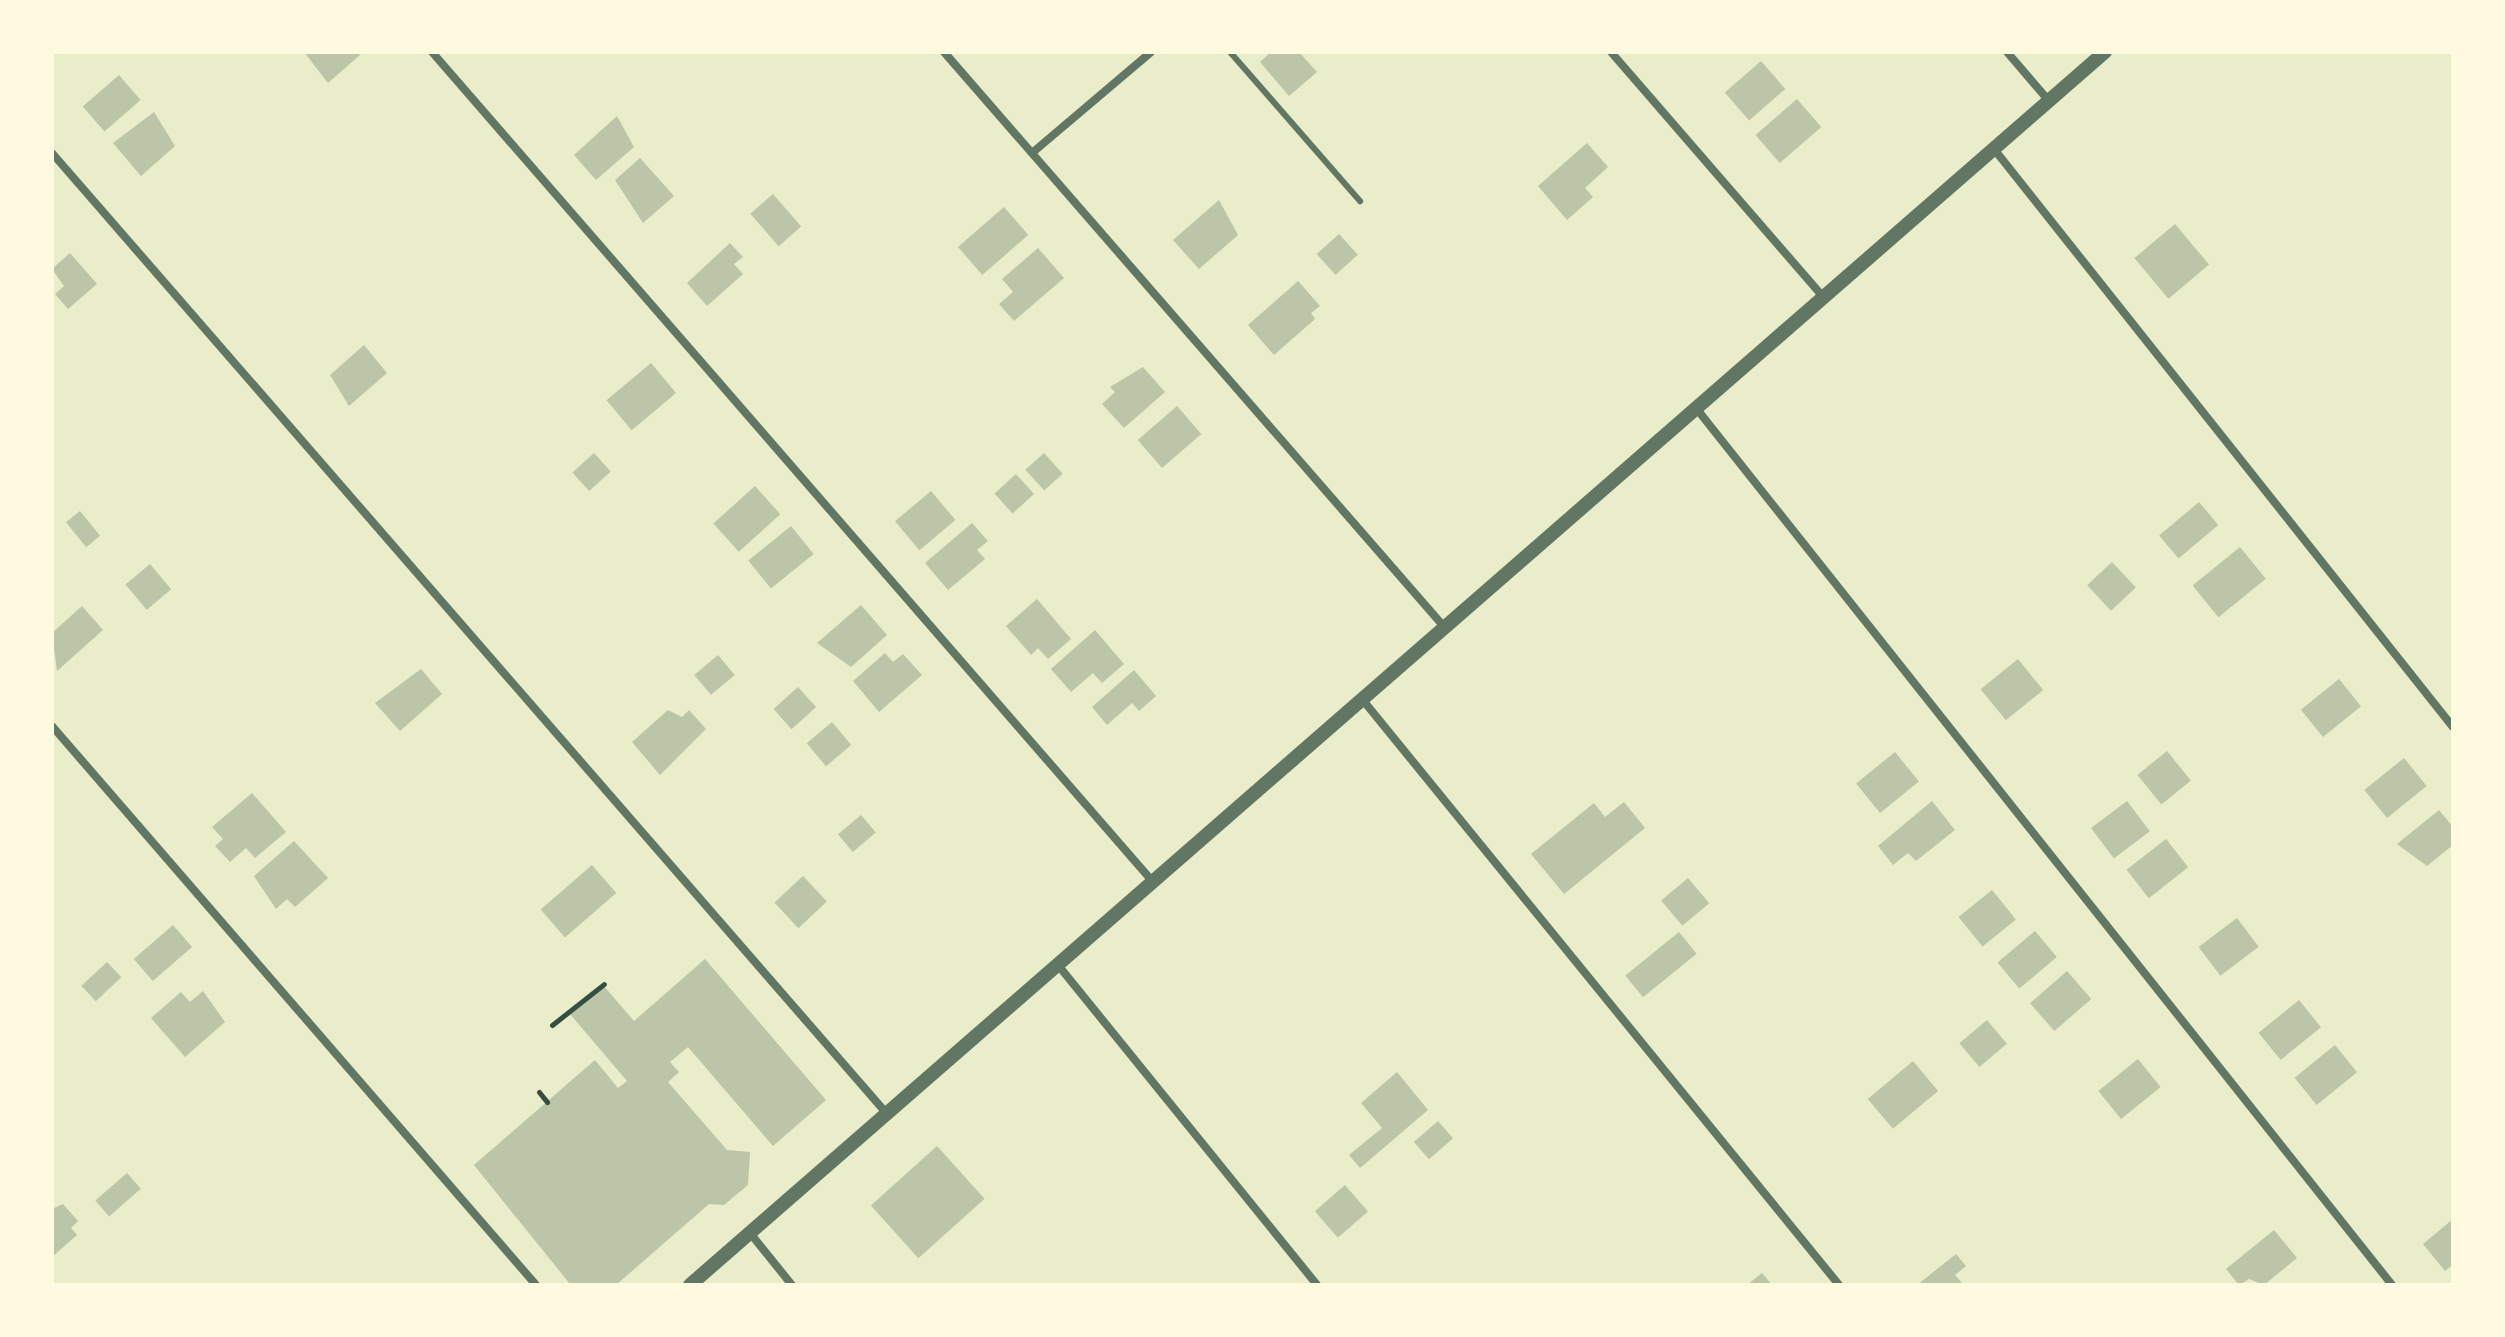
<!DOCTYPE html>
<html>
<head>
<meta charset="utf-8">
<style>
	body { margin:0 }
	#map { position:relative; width:2505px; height:1337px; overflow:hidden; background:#e9edc9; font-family:"Fira Sans",sans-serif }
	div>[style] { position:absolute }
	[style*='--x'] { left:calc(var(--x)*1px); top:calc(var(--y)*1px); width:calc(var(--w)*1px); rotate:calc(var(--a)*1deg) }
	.building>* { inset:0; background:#bcc5a7; transform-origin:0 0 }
	.path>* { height:5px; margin:-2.5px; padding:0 2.5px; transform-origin:2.5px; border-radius:2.5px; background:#344e41 }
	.service>* { height:6px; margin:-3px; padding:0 3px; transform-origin:3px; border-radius:3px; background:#617663 }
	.minor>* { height:8px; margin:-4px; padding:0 4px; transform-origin:4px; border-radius:4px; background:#617663 }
	.tertiary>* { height:14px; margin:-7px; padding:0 7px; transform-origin:7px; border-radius:7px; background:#617663 }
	span { translate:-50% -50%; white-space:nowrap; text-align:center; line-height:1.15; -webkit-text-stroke:7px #fefae0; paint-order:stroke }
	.frame { position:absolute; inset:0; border:54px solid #fefae0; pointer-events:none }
</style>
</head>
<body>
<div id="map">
	<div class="building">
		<i style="clip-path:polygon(304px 52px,357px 52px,360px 55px,328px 83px)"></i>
		<i style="clip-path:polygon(1271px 52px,1299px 52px,1317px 72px,1289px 96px,1260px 62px)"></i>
		<i style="left:1761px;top:61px;width:37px;height:48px;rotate:49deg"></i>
		<i style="left:119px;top:75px;width:33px;height:48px;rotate:49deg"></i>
		<i style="left:1797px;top:99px;width:37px;height:55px;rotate:49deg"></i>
		<i style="clip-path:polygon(154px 112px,175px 146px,141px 176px,113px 143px)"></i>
		<i style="clip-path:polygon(617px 116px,634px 147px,596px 180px,574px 155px)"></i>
		<i style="clip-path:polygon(1587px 143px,1608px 167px,1585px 188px,1593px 197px,1567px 220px,1538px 186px)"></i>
		<i style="clip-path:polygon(640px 158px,674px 196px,643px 223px,615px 180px)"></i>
		<i style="left:773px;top:194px;width:43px;height:30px;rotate:49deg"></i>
		<i style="clip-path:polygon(1219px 200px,1238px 235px,1199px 269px,1173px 240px)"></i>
		<i style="left:1004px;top:207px;width:37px;height:61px;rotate:49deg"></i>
		<i style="left:2175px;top:224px;width:53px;height:53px;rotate:50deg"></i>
		<i style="left:1339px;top:234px;width:28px;height:30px;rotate:48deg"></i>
		<i style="clip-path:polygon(730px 243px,743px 257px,734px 264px,743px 274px,707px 306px,687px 283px)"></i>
		<i style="clip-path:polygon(1038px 248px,1064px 278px,1014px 321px,999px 304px,1013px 292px,1002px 279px)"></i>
		<i style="clip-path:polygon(70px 253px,97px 284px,68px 309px,55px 294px,64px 286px,52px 269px)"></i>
		<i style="clip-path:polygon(1298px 281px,1320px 306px,1311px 313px,1315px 319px,1274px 355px,1248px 325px)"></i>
		<i style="clip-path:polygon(364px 345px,387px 373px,349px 406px,330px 375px)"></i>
		<i style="left:651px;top:363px;width:39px;height:58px;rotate:50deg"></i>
		<i style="clip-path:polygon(1143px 367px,1165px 392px,1124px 428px,1102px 404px,1115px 392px,1110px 387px)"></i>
		<i style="left:1177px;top:406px;width:37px;height:52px;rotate:49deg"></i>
		<i style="left:594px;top:453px;width:25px;height:29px;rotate:48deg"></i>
		<i style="left:1044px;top:453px;width:28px;height:25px;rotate:48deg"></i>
		<i style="left:1016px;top:474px;width:27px;height:29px;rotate:48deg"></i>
		<i style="left:755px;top:486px;width:38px;height:56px;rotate:48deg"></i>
		<i style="left:931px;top:491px;width:38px;height:47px;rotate:50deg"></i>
		<i style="left:2199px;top:502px;width:30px;height:52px;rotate:50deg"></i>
		<i style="left:80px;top:511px;width:32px;height:18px;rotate:51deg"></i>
		<i style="clip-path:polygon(972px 523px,988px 541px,977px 550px,985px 559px,948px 590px,925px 563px)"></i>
		<i style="left:791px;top:526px;width:36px;height:55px;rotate:51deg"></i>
		<i style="left:2240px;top:547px;width:41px;height:61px;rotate:51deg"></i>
		<i style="left:2112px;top:562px;width:35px;height:34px;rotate:47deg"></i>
		<i style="left:150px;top:564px;width:33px;height:32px;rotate:50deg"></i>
		<i style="clip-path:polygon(1037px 599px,1071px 639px,1048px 659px,1038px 648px,1031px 655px,1006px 626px)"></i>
		<i style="clip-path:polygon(861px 605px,887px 635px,851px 667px,817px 643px)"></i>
		<i style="clip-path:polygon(82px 606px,103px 630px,57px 671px,52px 633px)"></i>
		<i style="clip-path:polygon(1095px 630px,1124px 664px,1102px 683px,1093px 673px,1071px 692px,1051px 669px)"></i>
		<i style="clip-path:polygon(885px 653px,893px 662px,903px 654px,922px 675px,879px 712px,853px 681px)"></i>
		<i style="left:718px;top:655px;width:26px;height:31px;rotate:50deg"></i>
		<i style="left:2018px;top:659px;width:40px;height:48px;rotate:51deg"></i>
		<i style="clip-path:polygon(421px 669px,442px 694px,400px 731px,375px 703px)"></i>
		<i style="clip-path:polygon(1134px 670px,1156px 696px,1139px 711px,1132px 703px,1107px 725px,1092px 707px)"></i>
		<i style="left:2339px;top:679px;width:35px;height:49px;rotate:51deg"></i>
		<i style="left:798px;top:687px;width:27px;height:33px;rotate:48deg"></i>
		<i style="clip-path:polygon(668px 710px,682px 717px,689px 710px,706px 729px,660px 775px,632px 742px)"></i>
		<i style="left:832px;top:722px;width:30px;height:33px;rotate:50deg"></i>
		<i style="left:2167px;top:751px;width:38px;height:38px;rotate:51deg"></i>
		<i style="left:1895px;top:752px;width:38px;height:50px;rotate:51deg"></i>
		<i style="left:2404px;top:758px;width:36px;height:51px;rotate:51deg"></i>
		<i style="clip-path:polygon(252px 793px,286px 832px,255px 858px,246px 848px,230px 862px,215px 846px,223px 839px,212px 827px)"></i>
		<i style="clip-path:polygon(1932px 801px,1955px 830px,1916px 861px,1908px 853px,1893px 865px,1878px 846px)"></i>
		<i style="left:2127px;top:801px;width:38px;height:45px;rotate:53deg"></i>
		<i style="clip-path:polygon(1624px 802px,1645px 828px,1564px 894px,1531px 854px,1594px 803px,1605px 817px)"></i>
		<i style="clip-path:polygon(2439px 810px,2453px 827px,2453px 845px,2427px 866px,2397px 844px)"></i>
		<i style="left:861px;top:815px;width:23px;height:30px;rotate:50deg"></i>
		<i style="left:2166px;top:839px;width:36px;height:50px;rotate:52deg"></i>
		<i style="clip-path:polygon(294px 841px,328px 878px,295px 907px,287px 899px,276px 909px,254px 876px)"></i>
		<i style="left:592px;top:865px;width:37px;height:68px;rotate:49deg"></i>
		<i style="left:803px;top:876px;width:35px;height:39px;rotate:47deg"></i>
		<i style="left:1688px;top:878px;width:33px;height:35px;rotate:50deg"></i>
		<i style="left:1992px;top:890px;width:38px;height:43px;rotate:51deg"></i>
		<i style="left:2237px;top:918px;width:36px;height:48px;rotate:53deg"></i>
		<i style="left:173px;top:925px;width:29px;height:52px;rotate:49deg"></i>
		<i style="left:2035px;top:931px;width:34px;height:49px;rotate:50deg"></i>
		<i style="left:1679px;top:932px;width:28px;height:69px;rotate:51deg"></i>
		<i style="clip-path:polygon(705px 959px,826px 1100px,773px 1146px,688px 1047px,670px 1062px,679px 1072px,668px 1082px,727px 1150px,750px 1152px,748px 1185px,724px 1205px,709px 1204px,616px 1285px,570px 1284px,474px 1165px,595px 1060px,618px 1088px,627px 1081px,570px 1014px,603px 985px,634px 1021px)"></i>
		<i style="left:107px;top:962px;width:21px;height:35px;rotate:47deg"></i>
		<i style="left:2067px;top:971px;width:37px;height:49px;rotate:49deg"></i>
		<i style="clip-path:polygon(203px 991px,225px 1022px,185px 1057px,151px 1018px,181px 992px,190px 1002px)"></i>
		<i style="left:2299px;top:1000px;width:35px;height:52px;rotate:51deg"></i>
		<i style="left:1987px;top:1020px;width:31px;height:36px;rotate:50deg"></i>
		<i style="left:2335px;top:1045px;width:35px;height:52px;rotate:51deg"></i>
		<i style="left:2138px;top:1059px;width:36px;height:51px;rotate:51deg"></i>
		<i style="left:1913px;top:1061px;width:39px;height:59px;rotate:50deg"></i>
		<i style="clip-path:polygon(1397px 1072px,1428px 1110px,1360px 1168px,1349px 1155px,1382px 1128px,1361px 1103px)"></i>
		<i style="left:1438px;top:1121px;width:23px;height:32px;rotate:49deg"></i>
		<i style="left:937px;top:1146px;width:71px;height:89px;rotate:48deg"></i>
		<i style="left:127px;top:1173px;width:21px;height:42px;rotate:49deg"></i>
		<i style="left:1345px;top:1185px;width:35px;height:40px;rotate:49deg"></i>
		<i style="clip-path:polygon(63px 1204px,78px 1221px,71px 1228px,77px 1235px,52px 1257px,52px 1209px)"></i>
		<i style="clip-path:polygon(2453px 1219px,2453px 1265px,2445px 1271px,2423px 1244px)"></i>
		<i style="clip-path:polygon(2274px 1230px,2297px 1258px,2264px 1285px,2249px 1279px,2239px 1285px,2226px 1269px)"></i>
		<i style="clip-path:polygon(1956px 1254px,1966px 1266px,1955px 1275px,1962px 1283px,1917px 1285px)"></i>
		<i style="clip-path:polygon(1762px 1273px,1772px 1285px,1747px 1285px)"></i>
	</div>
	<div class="path">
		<i style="--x:552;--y:1025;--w:66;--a:-38.3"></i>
		<i style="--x:539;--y:1092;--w:13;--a:51"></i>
	</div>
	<div class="service">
		<i style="--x:1230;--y:52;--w:198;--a:48.9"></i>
	</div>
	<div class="minor">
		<i style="--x:432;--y:52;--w:1099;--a:49.02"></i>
		<i style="--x:944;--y:52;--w:763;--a:48.98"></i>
		<i style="--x:1611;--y:52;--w:324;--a:49.1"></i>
		<i style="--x:2007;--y:52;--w:65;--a:49.4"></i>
		<i style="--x:1994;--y:149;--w:738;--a:51.55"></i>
		<i style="--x:52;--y:153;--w:1273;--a:49.01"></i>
		<i style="--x:1032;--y:153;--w:156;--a:-40.3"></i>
		<i style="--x:1696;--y:408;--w:1120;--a:51.56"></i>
		<i style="--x:1362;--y:699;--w:756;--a:50.85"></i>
		<i style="--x:52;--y:726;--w:739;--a:49.11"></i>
		<i style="--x:1058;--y:965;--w:412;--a:51"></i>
		<i style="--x:750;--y:1233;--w:67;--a:51.1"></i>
	</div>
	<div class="tertiary">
		<i style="--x:690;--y:1285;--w:1877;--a:-41.07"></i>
	</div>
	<div class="frame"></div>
</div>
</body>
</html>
